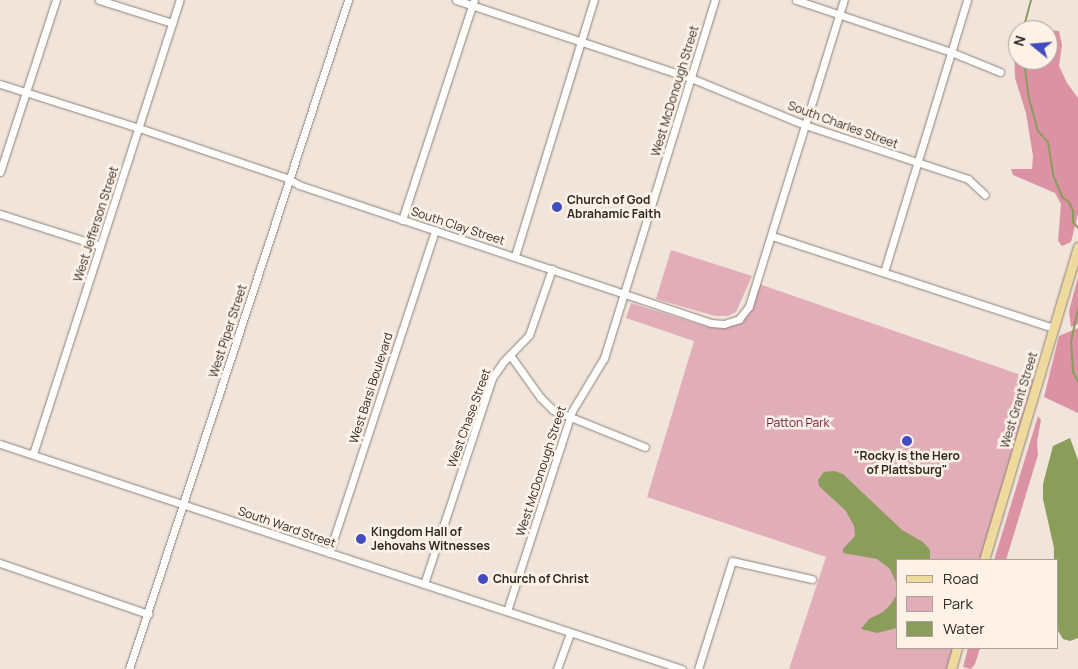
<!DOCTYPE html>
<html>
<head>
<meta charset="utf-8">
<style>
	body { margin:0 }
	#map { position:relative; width:1078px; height:669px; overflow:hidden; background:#f1e4da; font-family:Manrope,sans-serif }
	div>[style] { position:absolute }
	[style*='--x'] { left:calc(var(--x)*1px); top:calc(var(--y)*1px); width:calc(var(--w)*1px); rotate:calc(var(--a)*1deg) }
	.green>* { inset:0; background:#e1adb9 }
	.forest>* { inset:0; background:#dc92a5 }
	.water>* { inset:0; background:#8b9d5a }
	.stream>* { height:2px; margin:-1px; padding:0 1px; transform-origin:1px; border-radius:1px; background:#8b9d5a }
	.roads { filter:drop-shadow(0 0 1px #8c8177) drop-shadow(0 0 1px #8c8177) }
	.minor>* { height:7px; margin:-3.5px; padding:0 3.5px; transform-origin:3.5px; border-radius:3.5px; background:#fff }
	.major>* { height:9px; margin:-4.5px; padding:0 4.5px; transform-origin:4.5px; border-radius:4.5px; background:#eeda9d }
	.dots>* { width:14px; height:14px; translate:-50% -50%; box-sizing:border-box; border:2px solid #fef2e7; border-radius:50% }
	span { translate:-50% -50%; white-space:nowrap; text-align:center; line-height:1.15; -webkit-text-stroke:5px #fef2e7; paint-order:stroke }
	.street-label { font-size:12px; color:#2e2925 }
	.poi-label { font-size:12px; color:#2e2925; font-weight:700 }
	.left { translate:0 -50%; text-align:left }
	.park-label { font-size:12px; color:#6e1638 }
	.legend { position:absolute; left:896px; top:559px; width:162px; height:90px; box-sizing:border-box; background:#fef2e7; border:1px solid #aba299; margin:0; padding:6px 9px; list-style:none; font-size:15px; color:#2e2925 }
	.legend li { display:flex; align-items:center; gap:10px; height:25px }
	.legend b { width:25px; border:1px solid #aba299 }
	.north { position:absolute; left:1008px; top:20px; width:50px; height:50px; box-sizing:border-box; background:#fef2e7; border:1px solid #aba299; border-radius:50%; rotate:287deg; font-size:14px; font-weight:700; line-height:20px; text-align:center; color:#2e2925 }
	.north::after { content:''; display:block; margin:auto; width:18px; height:22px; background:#414cc0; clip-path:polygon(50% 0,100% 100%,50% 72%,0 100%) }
</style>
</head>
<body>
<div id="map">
	<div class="green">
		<i style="clip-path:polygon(671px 250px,752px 276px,736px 312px,728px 316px,715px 316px,656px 299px)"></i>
		<i style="clip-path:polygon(756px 283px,1038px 381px,984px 560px,897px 560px,897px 648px,957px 648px,951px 669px,789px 669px,826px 557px,647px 497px,694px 341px,626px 318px,631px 303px,708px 327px,713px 323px,739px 319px)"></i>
	</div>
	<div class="forest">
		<i style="clip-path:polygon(1048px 30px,1059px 31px,1062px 45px,1059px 66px,1067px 83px,1078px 98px,1078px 214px,1071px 242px,1062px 246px,1058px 241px,1061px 204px,1055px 193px,1013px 175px,1011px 169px,1032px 169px,1033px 156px,1026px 113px,1015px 78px,1014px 50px,1018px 34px,1018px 60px,1048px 60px)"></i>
		<i style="clip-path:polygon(1078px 277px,1078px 324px,1071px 327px,1069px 311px)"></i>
		<i style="clip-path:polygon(1078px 328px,1078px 413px,1044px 397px,1059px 336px)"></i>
		<i style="clip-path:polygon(1038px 416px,1041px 420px,1037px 442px,1038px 455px,1006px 560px,994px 560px)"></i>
		<i style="clip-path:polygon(968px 648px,980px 648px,975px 664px,971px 669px,963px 667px)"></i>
	</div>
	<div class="water">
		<i style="clip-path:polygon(1070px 438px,1078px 460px,1078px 638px,1070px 641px,1063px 639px,1057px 629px,1057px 560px,1054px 560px,1054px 548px,1043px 499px,1043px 484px,1053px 446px)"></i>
		<i style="clip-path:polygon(834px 471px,843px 474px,902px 530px,923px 542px,930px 550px,930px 560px,897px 560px,897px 628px,877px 633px,861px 629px,869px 619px,883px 612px,891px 604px,896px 596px,896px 582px,890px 569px,877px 559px,843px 553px,843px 549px,855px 536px,854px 526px,846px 511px,819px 486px,818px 480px,824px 472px)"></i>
	</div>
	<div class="stream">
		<i style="--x:1023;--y:30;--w:31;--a:-75"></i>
		<i style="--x:1024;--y:60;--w:38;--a:83"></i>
		<i style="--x:1029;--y:98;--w:34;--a:75"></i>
		<i style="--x:1038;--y:131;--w:15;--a:48"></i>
		<i style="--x:1048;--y:142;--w:33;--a:81"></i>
		<i style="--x:1053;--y:175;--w:25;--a:67"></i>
		<i style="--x:1063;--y:198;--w:7;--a:34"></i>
		<i style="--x:1069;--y:202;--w:10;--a:66"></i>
		<i style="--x:1073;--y:211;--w:11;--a:90"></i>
		<i style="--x:1073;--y:222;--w:8;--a:50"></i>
		<i style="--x:1078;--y:309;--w:33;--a:102"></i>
		<i style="--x:1071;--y:341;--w:31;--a:86"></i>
		<i style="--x:1073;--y:372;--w:11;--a:63"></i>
	</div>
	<div class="roads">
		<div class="minor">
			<i style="--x:99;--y:0;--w:77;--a:17.5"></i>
			<i style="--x:456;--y:0;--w:248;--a:18.4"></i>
			<i style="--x:691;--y:78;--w:123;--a:22.4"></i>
			<i style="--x:805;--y:125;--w:172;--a:18.3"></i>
			<i style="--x:968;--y:179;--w:23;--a:43"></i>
			<i style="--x:796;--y:0;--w:163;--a:18.5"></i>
			<i style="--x:951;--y:52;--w:53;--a:22.2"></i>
			<i style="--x:0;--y:84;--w:146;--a:17.6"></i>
			<i style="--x:139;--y:128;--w:156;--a:18.7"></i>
			<i style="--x:287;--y:178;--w:14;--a:30"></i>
			<i style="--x:299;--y:185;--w:434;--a:18.5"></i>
			<i style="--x:711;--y:323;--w:13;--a:4"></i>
			<i style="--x:724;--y:324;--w:16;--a:-18"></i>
			<i style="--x:739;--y:319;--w:16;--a:-52"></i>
			<i style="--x:749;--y:306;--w:320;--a:-72.8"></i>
			<i style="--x:0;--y:172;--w:181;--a:-72"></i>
			<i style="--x:0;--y:214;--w:105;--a:17.7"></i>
			<i style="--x:402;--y:220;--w:231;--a:-71.9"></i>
			<i style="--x:772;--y:236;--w:297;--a:18.1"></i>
			<i style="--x:515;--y:256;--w:268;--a:-72.9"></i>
			<i style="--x:884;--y:272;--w:284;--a:-73"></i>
			<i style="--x:510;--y:355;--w:52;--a:54.5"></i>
			<i style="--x:540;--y:397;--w:18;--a:45"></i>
			<i style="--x:553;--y:410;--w:99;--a:21.9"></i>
			<i style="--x:0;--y:444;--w:718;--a:18.26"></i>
			<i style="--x:33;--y:454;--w:477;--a:-72.1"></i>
			<i style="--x:329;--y:553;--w:340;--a:-71.8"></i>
			<i style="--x:0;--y:563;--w:157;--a:19"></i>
			<i style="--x:424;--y:584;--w:217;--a:-71.7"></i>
			<i style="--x:492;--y:378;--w:19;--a:-55"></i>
			<i style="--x:503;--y:362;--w:37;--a:-46"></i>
			<i style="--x:529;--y:335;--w:70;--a:-70.8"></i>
			<i style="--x:507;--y:611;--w:210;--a:-72"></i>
			<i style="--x:572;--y:411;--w:62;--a:-58.9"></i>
			<i style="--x:604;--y:358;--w:375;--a:-72.8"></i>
			<i style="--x:129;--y:669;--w:704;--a:-71.87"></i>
			<i style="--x:557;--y:669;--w:38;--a:-70"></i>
			<i style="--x:698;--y:669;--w:113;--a:-72.5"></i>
			<i style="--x:732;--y:561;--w:82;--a:12.7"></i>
		</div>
		<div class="major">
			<i style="--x:984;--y:560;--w:327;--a:-73.3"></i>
			<i style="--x:951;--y:669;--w:22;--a:-74"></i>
		</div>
	</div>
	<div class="dots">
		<i style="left:557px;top:207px;background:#414cc0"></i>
		<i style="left:907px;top:441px;background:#414cc0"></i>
		<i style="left:361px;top:539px;background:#414cc0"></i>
		<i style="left:483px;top:579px;background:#414cc0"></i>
	</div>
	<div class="street-label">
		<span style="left:675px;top:91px;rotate:-73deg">West McDonough Street</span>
		<span style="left:843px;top:125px;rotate:20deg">South Charles Street</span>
		<span style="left:96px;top:224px;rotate:-72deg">West Jefferson Street</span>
		<span style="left:458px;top:226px;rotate:18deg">South Clay Street</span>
		<span style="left:228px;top:331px;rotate:-72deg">West Piper Street</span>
		<span style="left:371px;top:388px;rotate:-72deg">West Barsi Boulevard</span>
		<span style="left:1019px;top:400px;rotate:-73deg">West Grant Street</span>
		<span style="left:469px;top:418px;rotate:-70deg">West Chase Street</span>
		<span style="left:541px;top:471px;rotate:-72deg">West McDonough Street</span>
		<span style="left:287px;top:527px;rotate:19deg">South Ward Street</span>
	</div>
	<div class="poi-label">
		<span class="left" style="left:567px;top:207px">Church of God<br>Abrahamic Faith</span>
		<span style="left:907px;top:463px">"Rocky is the Hero<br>of Plattsburg"</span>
		<span class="left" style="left:371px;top:539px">Kingdom Hall of<br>Jehovahs Witnesses</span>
		<span class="left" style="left:493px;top:579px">Church of Christ</span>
	</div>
	<div class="park-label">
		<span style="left:798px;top:423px">Patton Park</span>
	</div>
	<ul class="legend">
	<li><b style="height:6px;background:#eeda9d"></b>Road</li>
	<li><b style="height:14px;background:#e1adb9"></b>Park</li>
	<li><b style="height:14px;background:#8b9d5a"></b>Water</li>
	</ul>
	<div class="north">N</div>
</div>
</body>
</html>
